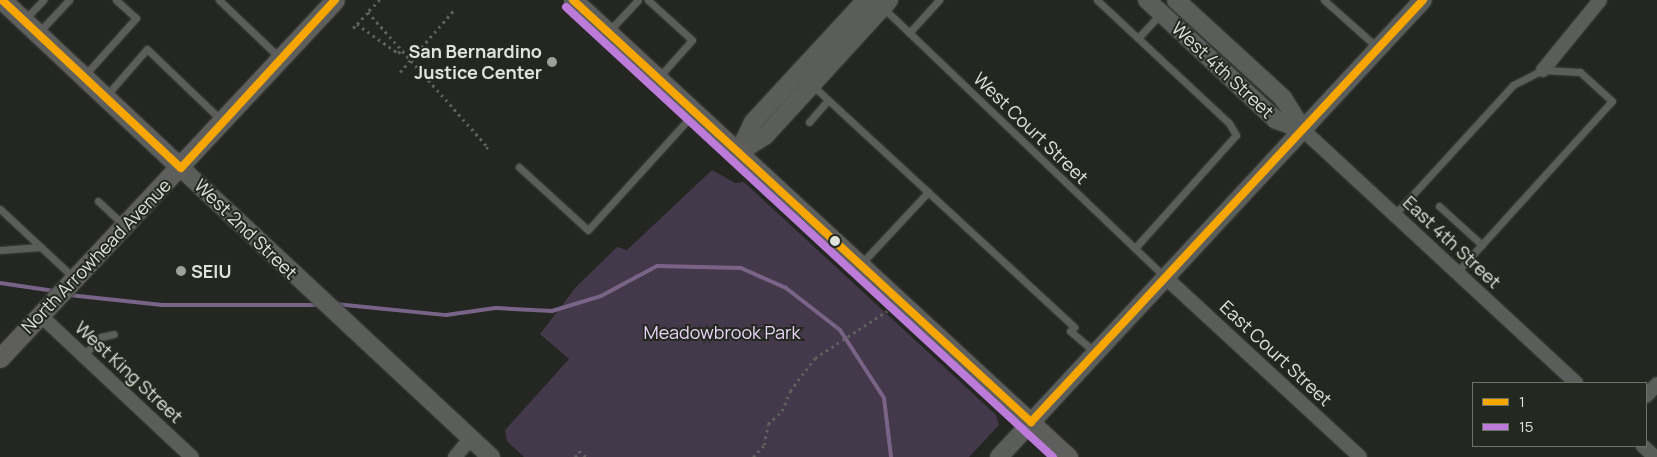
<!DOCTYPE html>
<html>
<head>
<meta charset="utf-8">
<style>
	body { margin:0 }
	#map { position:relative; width:1657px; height:457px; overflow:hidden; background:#232621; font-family:Manrope,sans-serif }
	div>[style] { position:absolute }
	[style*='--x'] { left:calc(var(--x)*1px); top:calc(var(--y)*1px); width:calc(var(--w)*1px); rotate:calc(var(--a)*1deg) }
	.green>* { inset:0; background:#44384b }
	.stream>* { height:4px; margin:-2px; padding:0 2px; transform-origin:2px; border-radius:2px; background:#796488 }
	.path>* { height:2.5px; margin-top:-1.25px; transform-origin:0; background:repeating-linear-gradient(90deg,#5e615d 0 2.5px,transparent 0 6.5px) }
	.roads { filter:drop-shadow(0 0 1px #3d403c) drop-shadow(0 0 1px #3d403c) }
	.service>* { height:7px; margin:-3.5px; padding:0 3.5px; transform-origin:3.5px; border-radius:3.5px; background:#5b5d5a }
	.minor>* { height:14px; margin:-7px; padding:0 7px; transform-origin:7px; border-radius:7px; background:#5b5d5a }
	.tertiary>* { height:18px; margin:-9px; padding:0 9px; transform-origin:9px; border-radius:9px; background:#5b5d5a }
	.secondary>* { height:19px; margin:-9.5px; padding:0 9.5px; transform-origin:9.5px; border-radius:9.5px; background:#5e5f5c }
	.bus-1>* { height:8px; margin:-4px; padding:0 4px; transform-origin:4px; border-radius:4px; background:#f7a600 }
	.bus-2>* { height:8px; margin:-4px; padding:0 4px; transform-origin:4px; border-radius:4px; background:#bd7bd9 }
	.dots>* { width:14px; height:14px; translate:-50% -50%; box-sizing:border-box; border:2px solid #23291e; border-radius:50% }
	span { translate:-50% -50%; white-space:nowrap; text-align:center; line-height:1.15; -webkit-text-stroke:4px #23291e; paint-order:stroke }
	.poi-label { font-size:18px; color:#dee3db; font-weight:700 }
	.right { translate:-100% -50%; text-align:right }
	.left { translate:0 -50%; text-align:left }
	.street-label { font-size:18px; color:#dee3db }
	.park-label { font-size:18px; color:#ead3fa }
	.legend { position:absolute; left:1472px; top:382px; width:175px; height:65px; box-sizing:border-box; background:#23291e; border:1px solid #6e736a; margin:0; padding:6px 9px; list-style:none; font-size:15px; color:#dee3db }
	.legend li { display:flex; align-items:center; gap:10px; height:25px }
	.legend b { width:25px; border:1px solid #6e736a }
</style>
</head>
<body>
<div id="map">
	<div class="green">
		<i style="clip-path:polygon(712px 170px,735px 183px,744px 182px,996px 415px,999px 425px,969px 457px,524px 457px,507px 441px,505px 430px,569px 359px,540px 334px,576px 287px,617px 247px,627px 250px)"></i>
	</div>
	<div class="stream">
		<i style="--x:0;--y:283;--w:55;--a:8.4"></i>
		<i style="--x:69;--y:295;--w:94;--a:6.1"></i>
		<i style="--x:162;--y:305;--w:156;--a:0"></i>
		<i style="--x:335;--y:304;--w:112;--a:5.7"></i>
		<i style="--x:446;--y:315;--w:50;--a:-8"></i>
		<i style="--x:496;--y:308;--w:56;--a:3.1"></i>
		<i style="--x:552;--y:311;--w:51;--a:-17"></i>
		<i style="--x:601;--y:296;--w:64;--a:-28.2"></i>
		<i style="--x:657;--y:266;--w:84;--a:1.4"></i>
		<i style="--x:741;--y:268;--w:49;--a:24"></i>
		<i style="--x:786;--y:288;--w:68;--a:37.9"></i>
		<i style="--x:840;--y:330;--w:81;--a:57.1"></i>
		<i style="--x:884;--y:398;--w:59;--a:83.2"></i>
	</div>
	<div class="path">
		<i style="--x:380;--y:0;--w:17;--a:135"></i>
		<i style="--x:368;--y:12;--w:181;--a:48.4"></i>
		<i style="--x:488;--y:147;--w:5;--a:127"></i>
		<i style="--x:357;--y:24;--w:16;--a:-47"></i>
		<i style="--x:353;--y:28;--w:6;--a:-45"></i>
		<i style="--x:357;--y:24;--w:50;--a:35.3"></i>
		<i style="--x:398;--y:53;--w:5;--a:-37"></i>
		<i style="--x:400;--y:72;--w:81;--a:-49"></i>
		<i style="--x:575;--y:457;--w:7;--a:-56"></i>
		<i style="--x:579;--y:451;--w:10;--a:37"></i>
		<i style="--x:753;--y:457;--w:16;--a:-47"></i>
		<i style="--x:764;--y:445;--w:21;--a:-79"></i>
		<i style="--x:768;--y:424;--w:19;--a:-43"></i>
		<i style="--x:782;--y:411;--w:22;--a:-68"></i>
		<i style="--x:790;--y:391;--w:41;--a:-52.9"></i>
		<i style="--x:815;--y:358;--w:86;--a:-33.1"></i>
	</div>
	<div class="roads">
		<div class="service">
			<i style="--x:219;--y:0;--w:84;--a:43.6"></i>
			<i style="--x:648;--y:0;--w:59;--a:42.3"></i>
			<i style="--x:692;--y:40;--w:50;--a:131.7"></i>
			<i style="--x:875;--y:0;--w:401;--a:43.7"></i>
			<i style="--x:1097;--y:0;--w:180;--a:43"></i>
			<i style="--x:1229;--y:123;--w:14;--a:60"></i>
			<i style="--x:1236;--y:135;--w:152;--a:131.8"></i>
			<i style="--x:1324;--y:0;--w:72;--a:41.6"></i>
			<i style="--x:24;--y:20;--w:28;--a:-46"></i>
			<i style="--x:609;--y:31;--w:42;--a:-46.9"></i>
			<i style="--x:39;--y:32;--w:44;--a:-46.8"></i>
			<i style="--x:909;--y:33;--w:45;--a:-47.7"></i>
			<i style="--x:1138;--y:38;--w:34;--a:-47"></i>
			<i style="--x:84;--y:76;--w:78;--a:-48.1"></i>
			<i style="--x:136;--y:18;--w:27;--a:-138"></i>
			<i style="--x:812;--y:85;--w:357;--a:42.7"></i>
			<i style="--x:106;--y:96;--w:62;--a:-48.9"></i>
			<i style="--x:147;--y:49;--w:103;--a:43.8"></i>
			<i style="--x:809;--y:122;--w:29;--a:-49"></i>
			<i style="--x:519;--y:167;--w:93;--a:42.4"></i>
			<i style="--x:588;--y:230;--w:158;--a:-47.8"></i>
			<i style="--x:98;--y:201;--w:34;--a:43"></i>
			<i style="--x:1439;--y:206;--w:58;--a:42.2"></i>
			<i style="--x:0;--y:209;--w:101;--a:43"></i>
			<i style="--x:1395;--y:214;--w:175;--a:-47.5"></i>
			<i style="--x:1513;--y:85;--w:34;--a:-27"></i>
			<i style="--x:1543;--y:70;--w:37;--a:3"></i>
			<i style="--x:1580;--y:72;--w:43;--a:42.2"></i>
			<i style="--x:1612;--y:101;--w:231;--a:132.2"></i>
			<i style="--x:0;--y:250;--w:41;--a:-4.2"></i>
			<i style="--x:860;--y:265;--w:100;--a:-47"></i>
			<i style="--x:1070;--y:331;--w:33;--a:40"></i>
			<i style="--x:84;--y:355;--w:25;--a:-47"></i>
			<i style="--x:101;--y:337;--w:13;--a:-13"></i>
		</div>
		<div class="minor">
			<i style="--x:1543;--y:70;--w:90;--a:-50.8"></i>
			<i style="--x:1302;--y:129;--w:374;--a:42.8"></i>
			<i style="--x:1165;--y:277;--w:265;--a:42.7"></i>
			<i style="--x:40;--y:315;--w:208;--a:43.1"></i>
			<i style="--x:1646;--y:396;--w:16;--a:-47"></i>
			<i style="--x:1643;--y:446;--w:16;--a:43"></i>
			<i style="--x:455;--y:457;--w:25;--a:-50"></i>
		</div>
		<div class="tertiary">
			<i style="--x:1147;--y:0;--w:176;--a:42.9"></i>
			<i style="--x:1276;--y:120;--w:28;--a:19"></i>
			<i style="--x:1176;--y:0;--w:145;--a:42.5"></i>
			<i style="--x:1283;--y:98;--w:36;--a:58"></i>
			<i style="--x:739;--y:152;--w:31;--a:-32"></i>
			<i style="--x:765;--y:136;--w:184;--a:-47.6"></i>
			<i style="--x:739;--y:152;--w:33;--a:-65"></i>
			<i style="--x:753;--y:122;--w:166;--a:-47.2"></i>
			<i style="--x:181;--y:168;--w:424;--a:43"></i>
			<i style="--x:999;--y:457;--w:623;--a:-47.15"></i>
		</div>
		<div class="secondary">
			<i style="--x:2;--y:0;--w:245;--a:43.2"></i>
			<i style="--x:573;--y:0;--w:674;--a:42.71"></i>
			<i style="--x:0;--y:358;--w:490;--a:-46.9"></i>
		</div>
	</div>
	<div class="bus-1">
		<i style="--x:2;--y:0;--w:245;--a:43.2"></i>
		<i style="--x:181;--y:168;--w:228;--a:-47.5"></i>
		<i style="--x:573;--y:0;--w:623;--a:42.66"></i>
		<i style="--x:1031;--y:422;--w:576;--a:-47.11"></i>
	</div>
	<div class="bus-2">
		<i style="--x:566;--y:7;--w:663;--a:42.74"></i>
	</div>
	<div class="dots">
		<i style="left:552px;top:62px;background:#9da19a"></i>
		<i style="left:835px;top:241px;background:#dee3db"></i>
		<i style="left:181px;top:271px;background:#9da19a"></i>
	</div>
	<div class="poi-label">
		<span class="right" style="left:542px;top:62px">San Bernardino<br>Justice Center</span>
		<span class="left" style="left:191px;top:271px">SEIU</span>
	</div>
	<div class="street-label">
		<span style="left:1223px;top:70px;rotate:43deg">West 4th Street</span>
		<span style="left:1031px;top:128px;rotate:44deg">West Court Street</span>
		<span style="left:246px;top:229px;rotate:44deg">West 2nd Street</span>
		<span style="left:1452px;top:242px;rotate:43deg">East 4th Street</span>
		<span style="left:96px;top:256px;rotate:-46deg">North Arrowhead Avenue</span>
		<span style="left:1276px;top:353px;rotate:43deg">East Court Street</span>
		<span style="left:129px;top:372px;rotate:43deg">West King Street</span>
	</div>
	<div class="park-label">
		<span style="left:722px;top:332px">Meadowbrook Park</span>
	</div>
	<ul class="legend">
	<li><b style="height:6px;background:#f7a600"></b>1</li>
	<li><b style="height:6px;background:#bd7bd9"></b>15</li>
	</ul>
</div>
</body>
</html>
